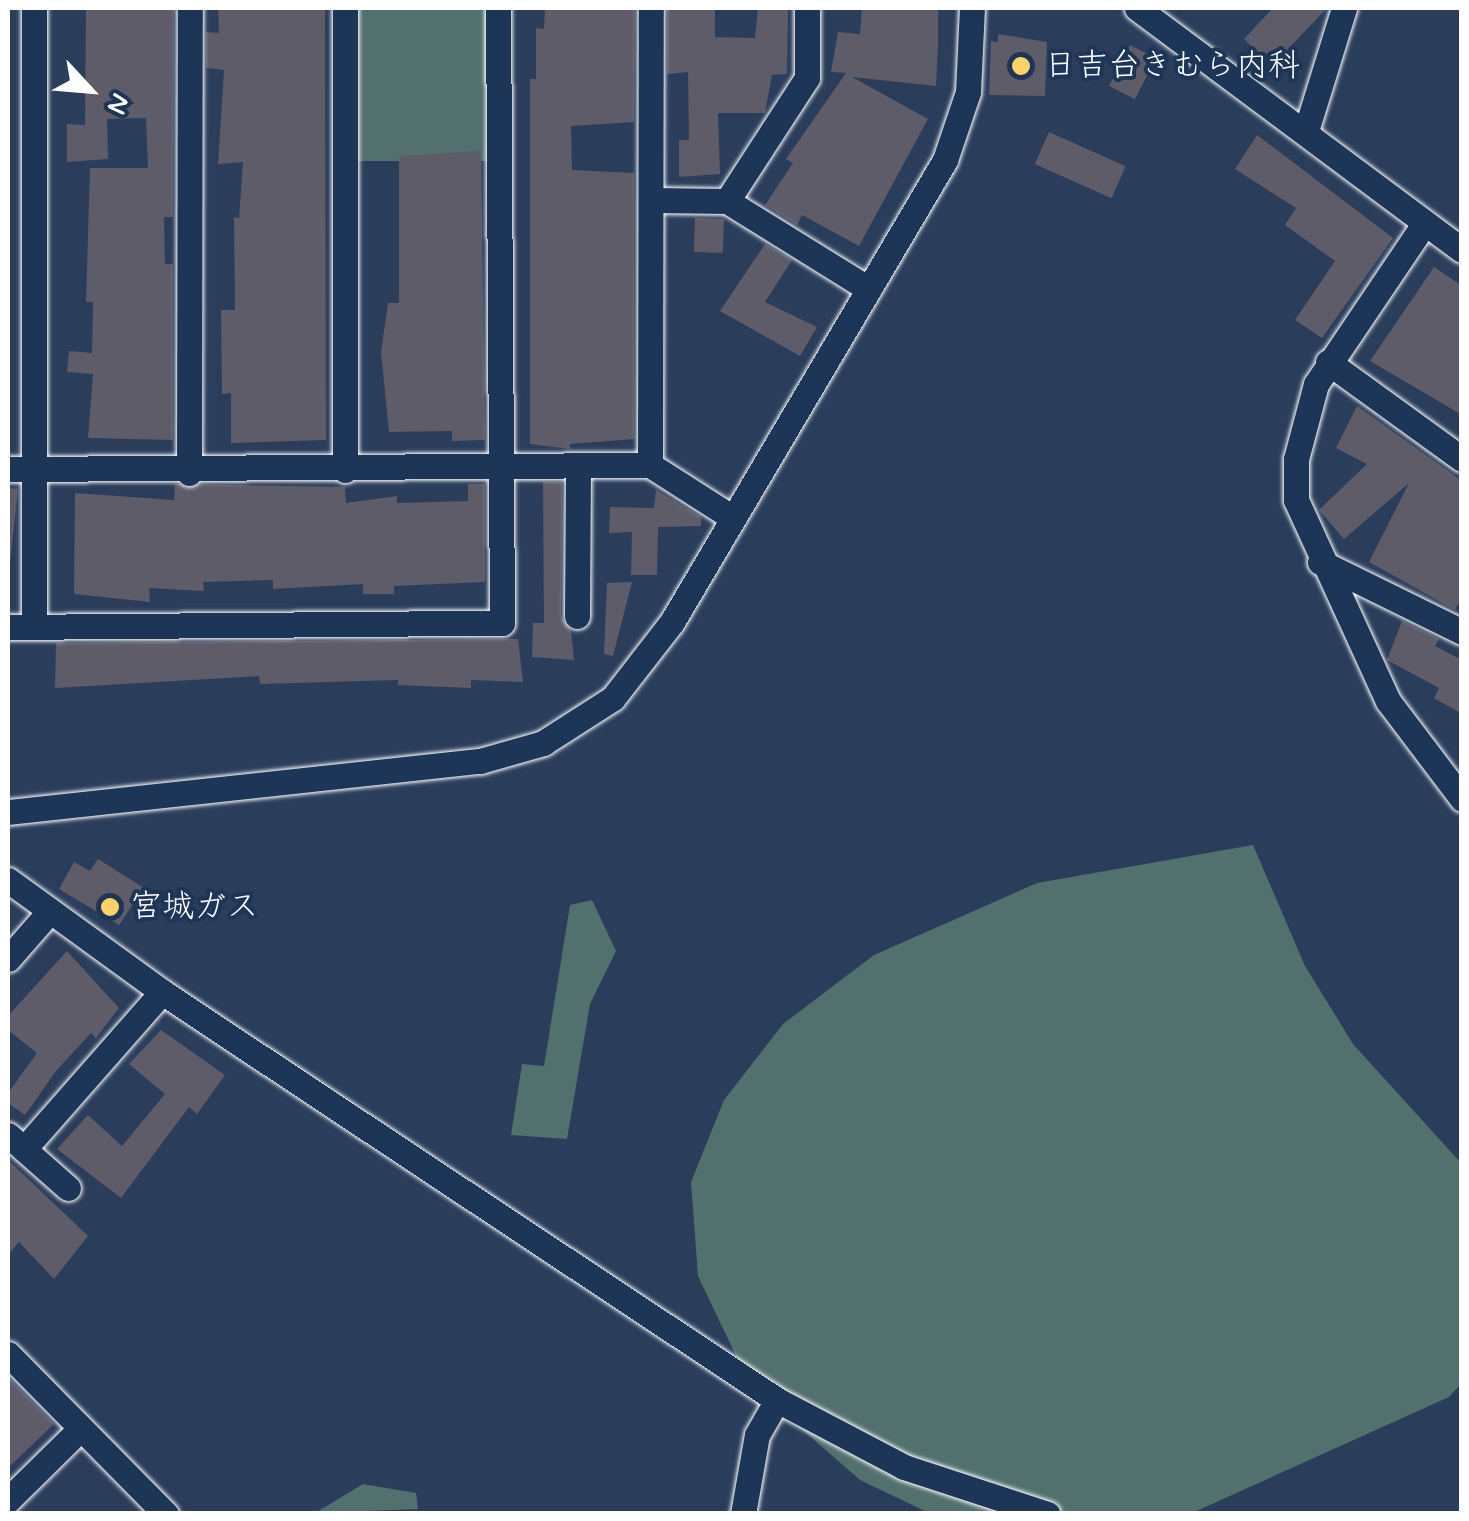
<!DOCTYPE html>
<html>
<head>
<meta charset="utf-8">
<style>
	body { margin:0 }
	#map { position:relative; width:1469px; height:1521px; overflow:hidden; background:#2a3d5b; font-family:Mynerve,"Klee One",sans-serif }
	div>[style] { position:absolute }
	[style*='--x'] { left:calc(var(--x)*1px); top:calc(var(--y)*1px); width:calc(var(--w)*1px); rotate:calc(var(--a)*1deg) }
	.green>* { inset:0; background:#52706e; transform-origin:0 0 }
	.building>* { inset:0; background:#5f5c6a; transform-origin:0 0 }
	.roads { filter:drop-shadow(0 0 2px #fff) drop-shadow(0 0 2px #fff) }
	.minor>* { height:25px; margin:-12.5px; padding:0 12.5px; transform-origin:12.5px; border-radius:12.5px; background:#1d3557 }
	.dots>* { width:28px; height:28px; translate:-50% -50%; box-sizing:border-box; border:5px solid #1d3557; border-radius:50% }
	span { translate:-50% -50%; white-space:nowrap; text-align:center; line-height:1.15; -webkit-text-stroke:8px #1d3557; paint-order:stroke }
	.poi-label { font-size:32px; color:#fff }
	.left { translate:0 -50%; text-align:left }
	.frame { position:absolute; inset:0; border:10px solid #fff; pointer-events:none }
	.north { position:absolute; left:40px; top:40px; width:100px; height:100px; -webkit-text-stroke:8px #1d3557; paint-order:stroke; rotate:116deg; font-size:28px; font-weight:700; line-height:40px; text-align:center; color:#fff }
	.north::after { content:''; display:block; margin:auto; width:35px; height:45px; background:#fff; clip-path:polygon(50% 0,100% 100%,50% 72%,0 100%) }
</style>
</head>
<body>
<div id="map">
	<div class="green">
		<i style="left:353px;top:8px;width:137px;height:153px"></i>
		<i style="clip-path:polygon(1253px 845px,1305px 966px,1353px 1044px,1461px 1163px,1461px 1384px,1449px 1397px,1192px 1513px,929px 1513px,860px 1480px,749px 1383px,698px 1276px,691px 1182px,724px 1100px,783px 1024px,874px 955px,1037px 883px)"></i>
		<i style="clip-path:polygon(592px 900px,616px 951px,590px 1004px,567px 1139px,511px 1135px,522px 1064px,544px 1066px,570px 905px)"></i>
		<i style="clip-path:polygon(363px 1484px,416px 1493px,418px 1509px,315px 1513px)"></i>
	</div>
	<div class="building">
		<i style="clip-path:polygon(86px 8px,174px 8px,173px 217px,164px 217px,165px 264px,173px 264px,173px 440px,88px 438px,93px 374px,67px 372px,69px 351px,92px 353px,93px 302px,86px 302px,90px 168px,148px 168px,146px 118px,107px 119px,108px 159px,67px 162px,67px 124px,85px 125px)"></i>
		<i style="clip-path:polygon(218px 8px,325px 8px,326px 440px,231px 443px,231px 393px,222px 394px,221px 310px,235px 310px,234px 217px,239px 218px,243px 162px,218px 164px,224px 70px,206px 68px,206px 32px,219px 33px)"></i>
		<i style="clip-path:polygon(545px 8px,635px 8px,634px 122px,571px 126px,572px 170px,634px 173px,634px 439px,570px 444px,570px 449px,530px 444px,530px 79px,536px 79px,536px 28px,544px 29px)"></i>
		<i style="clip-path:polygon(667px 8px,715px 8px,715px 37px,755px 38px,758px 8px,788px 8px,787px 74px,772px 75px,765px 113px,718px 113px,720px 174px,679px 177px,679px 140px,689px 140px,688px 72px,667px 74px)"></i>
		<i style="clip-path:polygon(862px 8px,938px 8px,938px 45px,936px 86px,852px 77px,928px 119px,859px 246px,802px 215px,797px 225px,765px 205px,793px 163px,786px 159px,846px 73px,831px 72px,838px 32px,860px 34px)"></i>
		<i style="clip-path:polygon(1273px 8px,1327px 8px,1272px 66px,1244px 39px)"></i>
		<i style="clip-path:polygon(998px 34px,1047px 42px,1045px 96px,989px 95px,991px 41px,998px 42px)"></i>
		<i style="left:1130px;top:45px;width:29px;height:46px;rotate:27deg"></i>
		<i style="left:1049px;top:132px;width:84px;height:35px;rotate:24deg"></i>
		<i style="clip-path:polygon(1257px 135px,1393px 238px,1322px 338px,1295px 320px,1335px 261px,1285px 225px,1296px 208px,1235px 169px)"></i>
		<i style="clip-path:polygon(481px 151px,485px 440px,452px 441px,452px 431px,389px 432px,381px 352px,388px 303px,399px 303px,399px 156px)"></i>
		<i style="left:724px;top:219px;width:34px;height:29px;rotate:92deg"></i>
		<i style="clip-path:polygon(765px 244px,792px 260px,765px 302px,817px 327px,800px 356px,720px 311px)"></i>
		<i style="clip-path:polygon(1434px 267px,1462px 286px,1462px 415px,1370px 361px)"></i>
		<i style="clip-path:polygon(1357px 406px,1462px 481px,1462px 597px,1455px 610px,1369px 562px,1409px 483px,1344px 539px,1319px 510px,1367px 464px,1336px 448px)"></i>
		<i style="clip-path:polygon(543px 482px,562px 482px,561px 616px,571px 631px,574px 660px,532px 657px,533px 623px,544px 623px)"></i>
		<i style="clip-path:polygon(175px 484px,345px 487px,346px 503px,397px 496px,397px 503px,468px 501px,468px 484px,485px 484px,485px 582px,394px 586px,394px 594px,363px 594px,363px 584px,273px 589px,273px 580px,203px 582px,204px 591px,149px 588px,150px 602px,74px 594px,75px 493px,174px 500px)"></i>
		<i style="left:8px;top:488px;width:10px;height:105px;rotate:6deg"></i>
		<i style="clip-path:polygon(656px 490px,701px 517px,701px 526px,658px 527px,657px 575px,631px 575px,632px 532px,609px 533px,610px 507px,654px 508px)"></i>
		<i style="clip-path:polygon(632px 582px,613px 656px,604px 654px,607px 583px)"></i>
		<i style="clip-path:polygon(1402px 621px,1439px 639px,1435px 646px,1462px 660px,1462px 714px,1434px 698px,1439px 688px,1387px 660px)"></i>
		<i style="clip-path:polygon(518px 639px,523px 682px,471px 680px,471px 688px,398px 685px,398px 680px,260px 684px,259px 676px,55px 688px,56px 643px)"></i>
		<i style="clip-path:polygon(98px 859px,144px 888px,119px 925px,59px 889px,74px 862px,90px 871px)"></i>
		<i style="clip-path:polygon(67px 951px,119px 1008px,96px 1038px,91px 1033px,56px 1071px,25px 1115px,8px 1103px,8px 1093px,37px 1053px,8px 1030px,8px 1016px)"></i>
		<i style="clip-path:polygon(161px 1030px,225px 1075px,197px 1114px,189px 1107px,121px 1198px,57px 1149px,88px 1115px,122px 1146px,165px 1094px,129px 1064px)"></i>
		<i style="clip-path:polygon(8px 1160px,88px 1236px,54px 1279px,19px 1242px,8px 1255px)"></i>
		<i style="clip-path:polygon(8px 1377px,54px 1424px,8px 1468px)"></i>
	</div>
	<div class="roads">
		<div class="minor">
			<i style="--x:34;--y:8;--w:618;--a:90"></i>
			<i style="--x:1137;--y:8;--w:405;--a:36.7"></i>
			<i style="--x:1306;--y:131;--w:129;--a:-72.8"></i>
			<i style="--x:654;--y:200;--w:73;--a:0.8"></i>
			<i style="--x:727;--y:201;--w:167;--a:31.8"></i>
			<i style="--x:727;--y:201;--w:147;--a:-57"></i>
			<i style="--x:807;--y:78;--w:70;--a:-90"></i>
			<i style="--x:1424;--y:224;--w:193;--a:124"></i>
			<i style="--x:1316;--y:384;--w:78;--a:104.9"></i>
			<i style="--x:1296;--y:459;--w:41;--a:90"></i>
			<i style="--x:1296;--y:500;--w:221;--a:65.4"></i>
			<i style="--x:1388;--y:701;--w:123;--a:52.9"></i>
			<i style="--x:1328;--y:362;--w:165;--a:35.9"></i>
			<i style="--x:650;--y:465;--w:457;--a:-89.9"></i>
			<i style="--x:8;--y:469;--w:642;--a:-0.36"></i>
			<i style="--x:650;--y:465;--w:98;--a:32.6"></i>
			<i style="--x:345;--y:470;--w:462;--a:-90"></i>
			<i style="--x:189;--y:473;--w:465;--a:-89.9"></i>
			<i style="--x:1320;--y:562;--w:158;--a:26.2"></i>
			<i style="--x:577;--y:616;--w:150;--a:-89.6"></i>
			<i style="--x:8;--y:627;--w:494;--a:-0.5"></i>
			<i style="--x:502;--y:623;--w:615;--a:-90.37"></i>
			<i style="--x:8;--y:812;--w:475;--a:-6.2"></i>
			<i style="--x:480;--y:761;--w:66;--a:-15.9"></i>
			<i style="--x:543;--y:743;--w:83;--a:-32.7"></i>
			<i style="--x:613;--y:698;--w:96;--a:-52.2"></i>
			<i style="--x:672;--y:622;--w:537;--a:-59.42"></i>
			<i style="--x:945;--y:160;--w:72;--a:-71.3"></i>
			<i style="--x:968;--y:92;--w:84;--a:-87.3"></i>
			<i style="--x:8;--y:880;--w:190;--a:36"></i>
			<i style="--x:162;--y:992;--w:738;--a:33.56"></i>
			<i style="--x:777;--y:1400;--w:144;--a:27.8"></i>
			<i style="--x:904;--y:1467;--w:151;--a:18.1"></i>
			<i style="--x:8;--y:959;--w:64;--a:-48.8"></i>
			<i style="--x:8;--y:1135;--w:80;--a:41.5"></i>
			<i style="--x:24;--y:1149;--w:209;--a:-48.7"></i>
			<i style="--x:8;--y:1354;--w:225;--a:45.4"></i>
			<i style="--x:8;--y:1500;--w:101;--a:-44.6"></i>
			<i style="--x:743;--y:1514;--w:80;--a:-80"></i>
			<i style="--x:757;--y:1435;--w:40;--a:-60.3"></i>
		</div>
	</div>
	<div class="dots">
		<i style="left:1021px;top:66px;background:#ffd166"></i>
		<i style="left:110px;top:907px;background:#ffd166"></i>
	</div>
	<div class="poi-label">
		<span class="left" style="left:1044px;top:66px">日吉台きむら内科</span>
		<span class="left" style="left:130px;top:907px">宮城ガス</span>
	</div>
	<div class="frame"></div>
	<div class="north">N</div>
</div>
</body>
</html>
